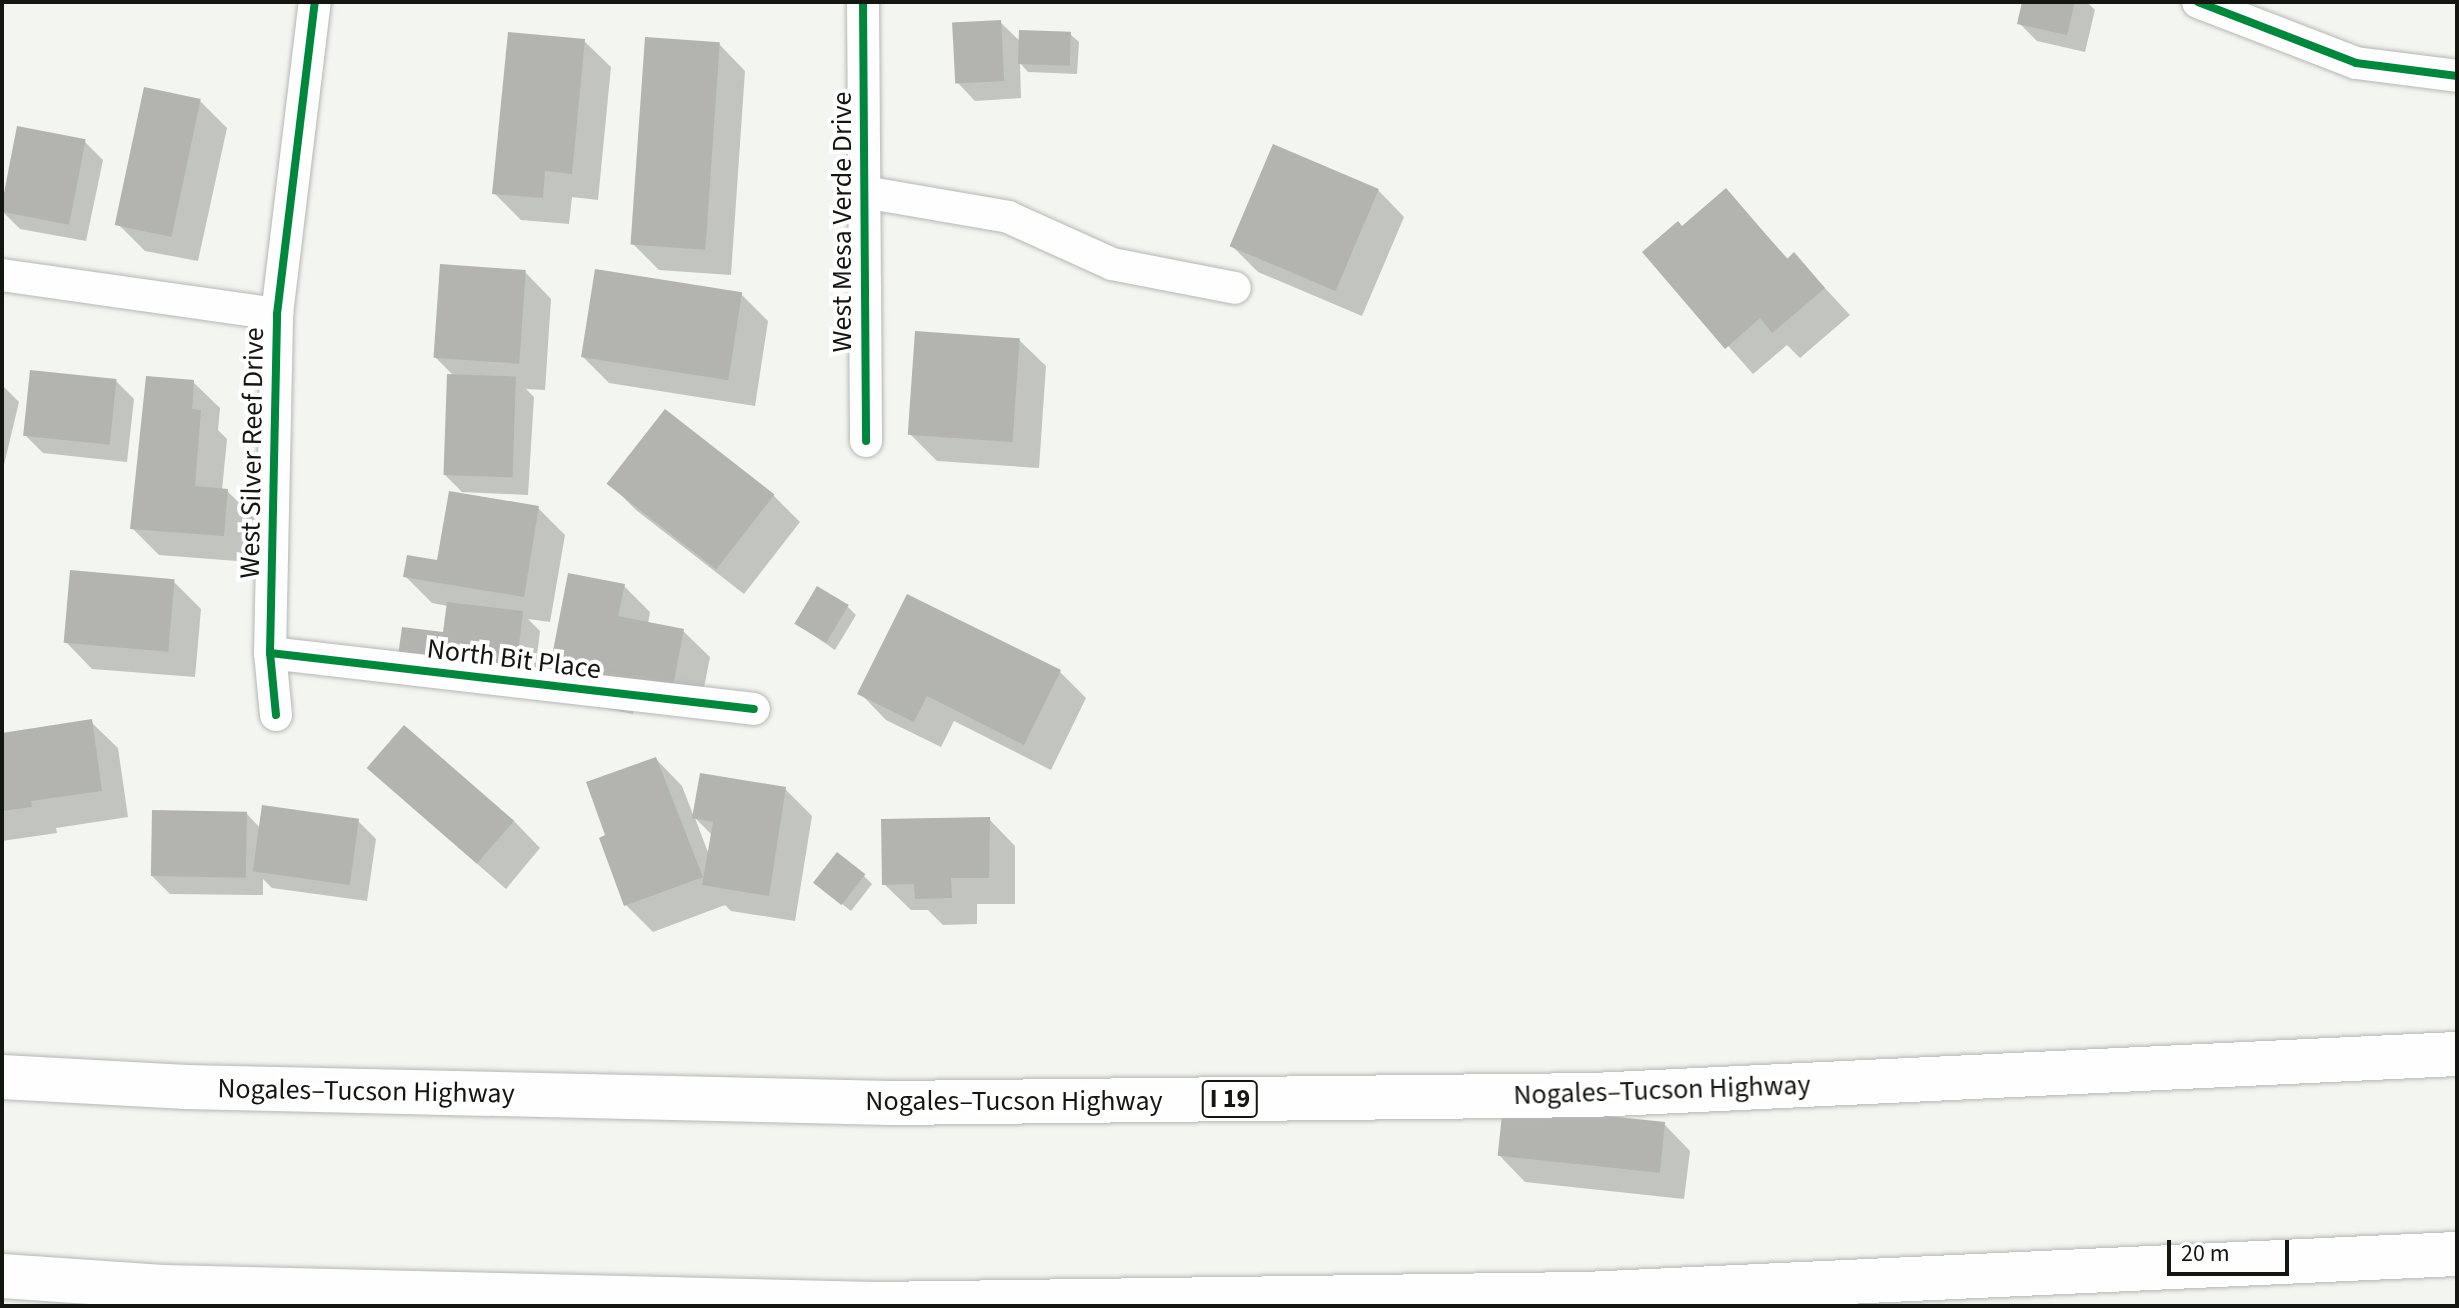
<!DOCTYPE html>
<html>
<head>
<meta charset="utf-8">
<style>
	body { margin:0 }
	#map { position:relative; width:2459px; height:1308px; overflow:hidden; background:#f3f5f0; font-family:"Source Sans 3",sans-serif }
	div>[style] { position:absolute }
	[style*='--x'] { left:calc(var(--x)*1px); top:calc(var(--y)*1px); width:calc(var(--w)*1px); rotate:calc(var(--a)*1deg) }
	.shadow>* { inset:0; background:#0003 }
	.building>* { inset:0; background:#b3b4b0; transform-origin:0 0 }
	.roads { filter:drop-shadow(0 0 2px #b6b7b4) drop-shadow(0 0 2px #b6b7b4) }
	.minor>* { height:32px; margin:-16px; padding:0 16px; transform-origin:16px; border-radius:16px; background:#fdfefd }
	.motorway>* { height:44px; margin:-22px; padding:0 22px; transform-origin:22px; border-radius:22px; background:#fdfefd }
	.cycleway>* { height:8px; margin:-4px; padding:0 4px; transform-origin:4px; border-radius:4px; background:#00873e }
	span { translate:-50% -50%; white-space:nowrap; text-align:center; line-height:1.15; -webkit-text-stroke:8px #fff; paint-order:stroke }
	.shield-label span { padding:2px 6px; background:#fff; border:2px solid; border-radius:6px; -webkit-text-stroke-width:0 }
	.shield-label { font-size:26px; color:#141612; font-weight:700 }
	.street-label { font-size:28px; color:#141612 }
	.frame { position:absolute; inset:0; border:4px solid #141612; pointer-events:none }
	.scale { position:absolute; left:2167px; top:1240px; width:122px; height:36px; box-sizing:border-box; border:4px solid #141612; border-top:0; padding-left:10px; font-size:24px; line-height:28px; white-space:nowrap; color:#141612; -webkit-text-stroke:6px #fff; paint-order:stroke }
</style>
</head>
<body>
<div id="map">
	<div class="shadow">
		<i style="clip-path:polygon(2024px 2px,2087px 2px,2095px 10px,2085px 52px,2037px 41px,2019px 23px)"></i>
		<i style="clip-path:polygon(1000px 22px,1021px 42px,1070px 34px,1079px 42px,1077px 74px,1028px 72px,1020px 63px,1021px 98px,975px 101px,957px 82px)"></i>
		<i style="clip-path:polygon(584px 41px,611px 67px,598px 200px,572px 197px,569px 224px,521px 220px,494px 193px)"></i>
		<i style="clip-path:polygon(719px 44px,745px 71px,731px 275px,659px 270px,632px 243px)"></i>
		<i style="clip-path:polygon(200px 101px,227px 128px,198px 261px,145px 251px,118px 224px)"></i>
		<i style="clip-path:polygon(18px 128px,85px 142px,103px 160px,86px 241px,20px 229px,2px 211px)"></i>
		<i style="clip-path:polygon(1378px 190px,1404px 217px,1362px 316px,1258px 272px,1232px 246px)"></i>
		<i style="clip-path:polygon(1726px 191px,1789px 260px,1794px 255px,1850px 315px,1800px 358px,1787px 345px,1753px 374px,1645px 252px,1682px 228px)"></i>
		<i style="clip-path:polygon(525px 272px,551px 299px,545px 390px,526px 389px,534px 397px,528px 495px,462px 492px,444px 474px,454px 376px,435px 357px)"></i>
		<i style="clip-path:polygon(741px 294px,768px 321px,755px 406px,609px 383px,582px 356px)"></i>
		<i style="clip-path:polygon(1019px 340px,1046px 366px,1039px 468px,937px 461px,910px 434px)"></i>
		<i style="clip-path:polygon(116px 381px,134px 399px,127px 462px,43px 453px,25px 435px)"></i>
		<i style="clip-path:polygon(193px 382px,220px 408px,218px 430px,227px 439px,222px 490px,227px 491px,254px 517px,250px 562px,159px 555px,132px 528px)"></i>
		<i style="clip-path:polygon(2px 385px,19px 402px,3px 469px,2px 469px)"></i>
		<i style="clip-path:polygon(665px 412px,774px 496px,800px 522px,744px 594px,636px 510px,610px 484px)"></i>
		<i style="clip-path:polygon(538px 508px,565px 535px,550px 622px,528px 619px,540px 631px,533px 687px,445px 634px,448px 606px,432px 603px,405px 576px)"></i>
		<i style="clip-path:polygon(174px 582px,201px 609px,195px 677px,92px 669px,66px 642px)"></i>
		<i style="clip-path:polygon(624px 586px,650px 612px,648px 624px,683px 631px,710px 657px,698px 718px,635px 705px,633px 714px,577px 703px)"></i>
		<i style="clip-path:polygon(847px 606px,856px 615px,835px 650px,797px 624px)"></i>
		<i style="clip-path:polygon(1060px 672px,1086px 698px,1051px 770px,954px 721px,941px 747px,886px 720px,860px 693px)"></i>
		<i style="clip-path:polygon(91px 722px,118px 748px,128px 817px,56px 828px,57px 833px,2px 841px,2px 735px)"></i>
		<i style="clip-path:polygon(evenodd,656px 759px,682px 786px,694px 817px,785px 789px,812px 816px,795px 921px,731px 911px,725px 905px,653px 932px,626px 905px,602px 839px,608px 836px,656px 759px,695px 818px,713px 836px,709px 855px,695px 818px)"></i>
		<i style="clip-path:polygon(369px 769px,514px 821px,540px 848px,506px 889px)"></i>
		<i style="clip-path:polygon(246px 813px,260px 828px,358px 821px,376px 839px,367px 901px,272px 888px,263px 879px,263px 895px,170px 894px,152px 876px)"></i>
		<i style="clip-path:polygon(989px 819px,1015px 846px,1015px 904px,977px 904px,977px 924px,943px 925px,928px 910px,911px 910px,884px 884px)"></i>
		<i style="clip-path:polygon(863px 875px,872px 884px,851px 911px,816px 883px)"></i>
		<i style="clip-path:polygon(1664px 1124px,1690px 1151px,1684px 1199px,1525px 1182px,1499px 1155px)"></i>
	</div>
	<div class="building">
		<i style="clip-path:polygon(2022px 2px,2075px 2px,2067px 35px,2017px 24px)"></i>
		<i style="left:1001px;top:20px;width:61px;height:49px;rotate:87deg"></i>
		<i style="left:1019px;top:30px;width:52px;height:34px;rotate:2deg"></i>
		<i style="clip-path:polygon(508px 32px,585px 39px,572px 174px,545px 171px,543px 198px,492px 194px)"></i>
		<i style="left:645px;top:37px;width:75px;height:208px;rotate:4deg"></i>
		<i style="left:144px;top:87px;width:58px;height:141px;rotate:12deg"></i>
		<i style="left:17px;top:126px;width:70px;height:87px;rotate:11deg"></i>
		<i style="left:1273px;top:144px;width:115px;height:111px;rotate:23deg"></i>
		<i style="clip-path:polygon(1726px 188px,1787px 259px,1794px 252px,1825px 288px,1772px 333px,1760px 318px,1725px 349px,1642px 252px,1678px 221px,1682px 226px)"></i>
		<i style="left:440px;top:264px;width:86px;height:94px;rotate:4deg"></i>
		<i style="left:595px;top:269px;width:149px;height:89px;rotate:9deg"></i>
		<i style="left:915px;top:331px;width:105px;height:104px;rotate:4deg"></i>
		<i style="left:30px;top:370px;width:87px;height:66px;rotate:6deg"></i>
		<i style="left:447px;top:374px;width:69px;height:101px;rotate:2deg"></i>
		<i style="clip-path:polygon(146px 376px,194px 380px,192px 409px,201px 410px,195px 486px,228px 489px,224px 536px,130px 529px)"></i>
		<i style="left:665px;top:409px;width:139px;height:95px;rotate:38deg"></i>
		<i style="clip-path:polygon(449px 491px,539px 506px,524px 597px,403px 577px,407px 555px,437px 560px)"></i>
		<i style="left:70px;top:570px;width:105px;height:73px;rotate:5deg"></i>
		<i style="clip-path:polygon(568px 573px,625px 584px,618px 616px,684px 629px,672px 692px,548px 677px)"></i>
		<i style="left:817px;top:586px;width:37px;height:44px;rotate:31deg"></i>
		<i style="clip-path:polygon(907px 594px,1061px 670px,1024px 745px,927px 696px,914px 722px,857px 694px)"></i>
		<i style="clip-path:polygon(447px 602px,523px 611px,516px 670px,398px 656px,402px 627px,443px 632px)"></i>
		<i style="clip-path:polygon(92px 719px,102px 791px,31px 801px,32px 807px,2px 811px,2px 733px)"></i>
		<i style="left:404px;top:725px;width:146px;height:57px;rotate:41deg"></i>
		<i style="clip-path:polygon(656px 757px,703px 877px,624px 906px,599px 838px,605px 835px,586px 782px)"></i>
		<i style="clip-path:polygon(700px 773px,786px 787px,769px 896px,702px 885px,713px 822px,692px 818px)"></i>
		<i style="left:262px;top:805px;width:98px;height:67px;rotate:8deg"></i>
		<i style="left:152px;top:810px;width:95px;height:66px;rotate:1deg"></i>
		<i style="clip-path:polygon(990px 817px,989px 878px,951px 878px,952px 898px,915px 899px,914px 884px,882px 885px,881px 819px)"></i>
		<i style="left:837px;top:852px;width:36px;height:39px;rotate:38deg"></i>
		<i style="left:1503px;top:1105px;width:163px;height:51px;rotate:6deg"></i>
	</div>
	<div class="roads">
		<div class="minor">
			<i style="--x:863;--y:2;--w:439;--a:89.6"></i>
			<i style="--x:2198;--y:2;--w:169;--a:21.1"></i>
			<i style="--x:2356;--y:63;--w:102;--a:7.3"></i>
			<i style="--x:864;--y:192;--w:146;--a:9.8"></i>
			<i style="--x:1008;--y:217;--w:114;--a:24.3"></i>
			<i style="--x:1112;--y:264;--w:125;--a:11"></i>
			<i style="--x:2;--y:275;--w:278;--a:8.1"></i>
			<i style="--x:270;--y:653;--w:487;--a:6.6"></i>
			<i style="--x:276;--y:715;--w:62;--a:-95.5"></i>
			<i style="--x:270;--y:653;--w:339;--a:-88.8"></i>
			<i style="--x:277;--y:314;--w:314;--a:-83.1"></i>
		</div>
		<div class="motorway">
			<i style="--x:2;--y:1077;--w:185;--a:3.1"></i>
			<i style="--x:187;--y:1087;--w:704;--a:1.3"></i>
			<i style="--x:891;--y:1103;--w:702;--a:-0.65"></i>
			<i style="--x:1593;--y:1095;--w:865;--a:-2.72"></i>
			<i style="--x:2;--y:1276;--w:161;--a:3.9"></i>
			<i style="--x:163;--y:1287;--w:711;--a:1.37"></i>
			<i style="--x:874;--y:1304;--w:711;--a:-0.81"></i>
			<i style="--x:1585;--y:1294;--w:873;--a:-2.63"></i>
		</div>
	</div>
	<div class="cycleway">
		<i style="--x:863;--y:2;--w:439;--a:89.6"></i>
		<i style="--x:2198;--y:2;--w:169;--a:21.1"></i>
		<i style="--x:2356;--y:63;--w:102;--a:7.3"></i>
		<i style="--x:270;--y:653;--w:487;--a:6.6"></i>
		<i style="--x:276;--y:715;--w:62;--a:-95.5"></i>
		<i style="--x:270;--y:653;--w:339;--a:-88.8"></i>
		<i style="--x:277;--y:314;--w:314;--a:-83.1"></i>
	</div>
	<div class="shield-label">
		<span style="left:1230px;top:1099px">I 19</span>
	</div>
	<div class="street-label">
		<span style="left:842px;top:222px;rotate:-90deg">West Mesa Verde Drive</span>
		<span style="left:252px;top:453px;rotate:-89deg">West Silver Reef Drive</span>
		<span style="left:514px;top:659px;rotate:7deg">North Bit Place</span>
		<span style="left:1662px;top:1090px;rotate:-2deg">Nogales–Tucson Highway</span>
		<span style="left:366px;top:1091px;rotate:1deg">Nogales–Tucson Highway</span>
		<span style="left:1014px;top:1101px">Nogales–Tucson Highway</span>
	</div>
	<div class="frame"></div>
	<div class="scale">20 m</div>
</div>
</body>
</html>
